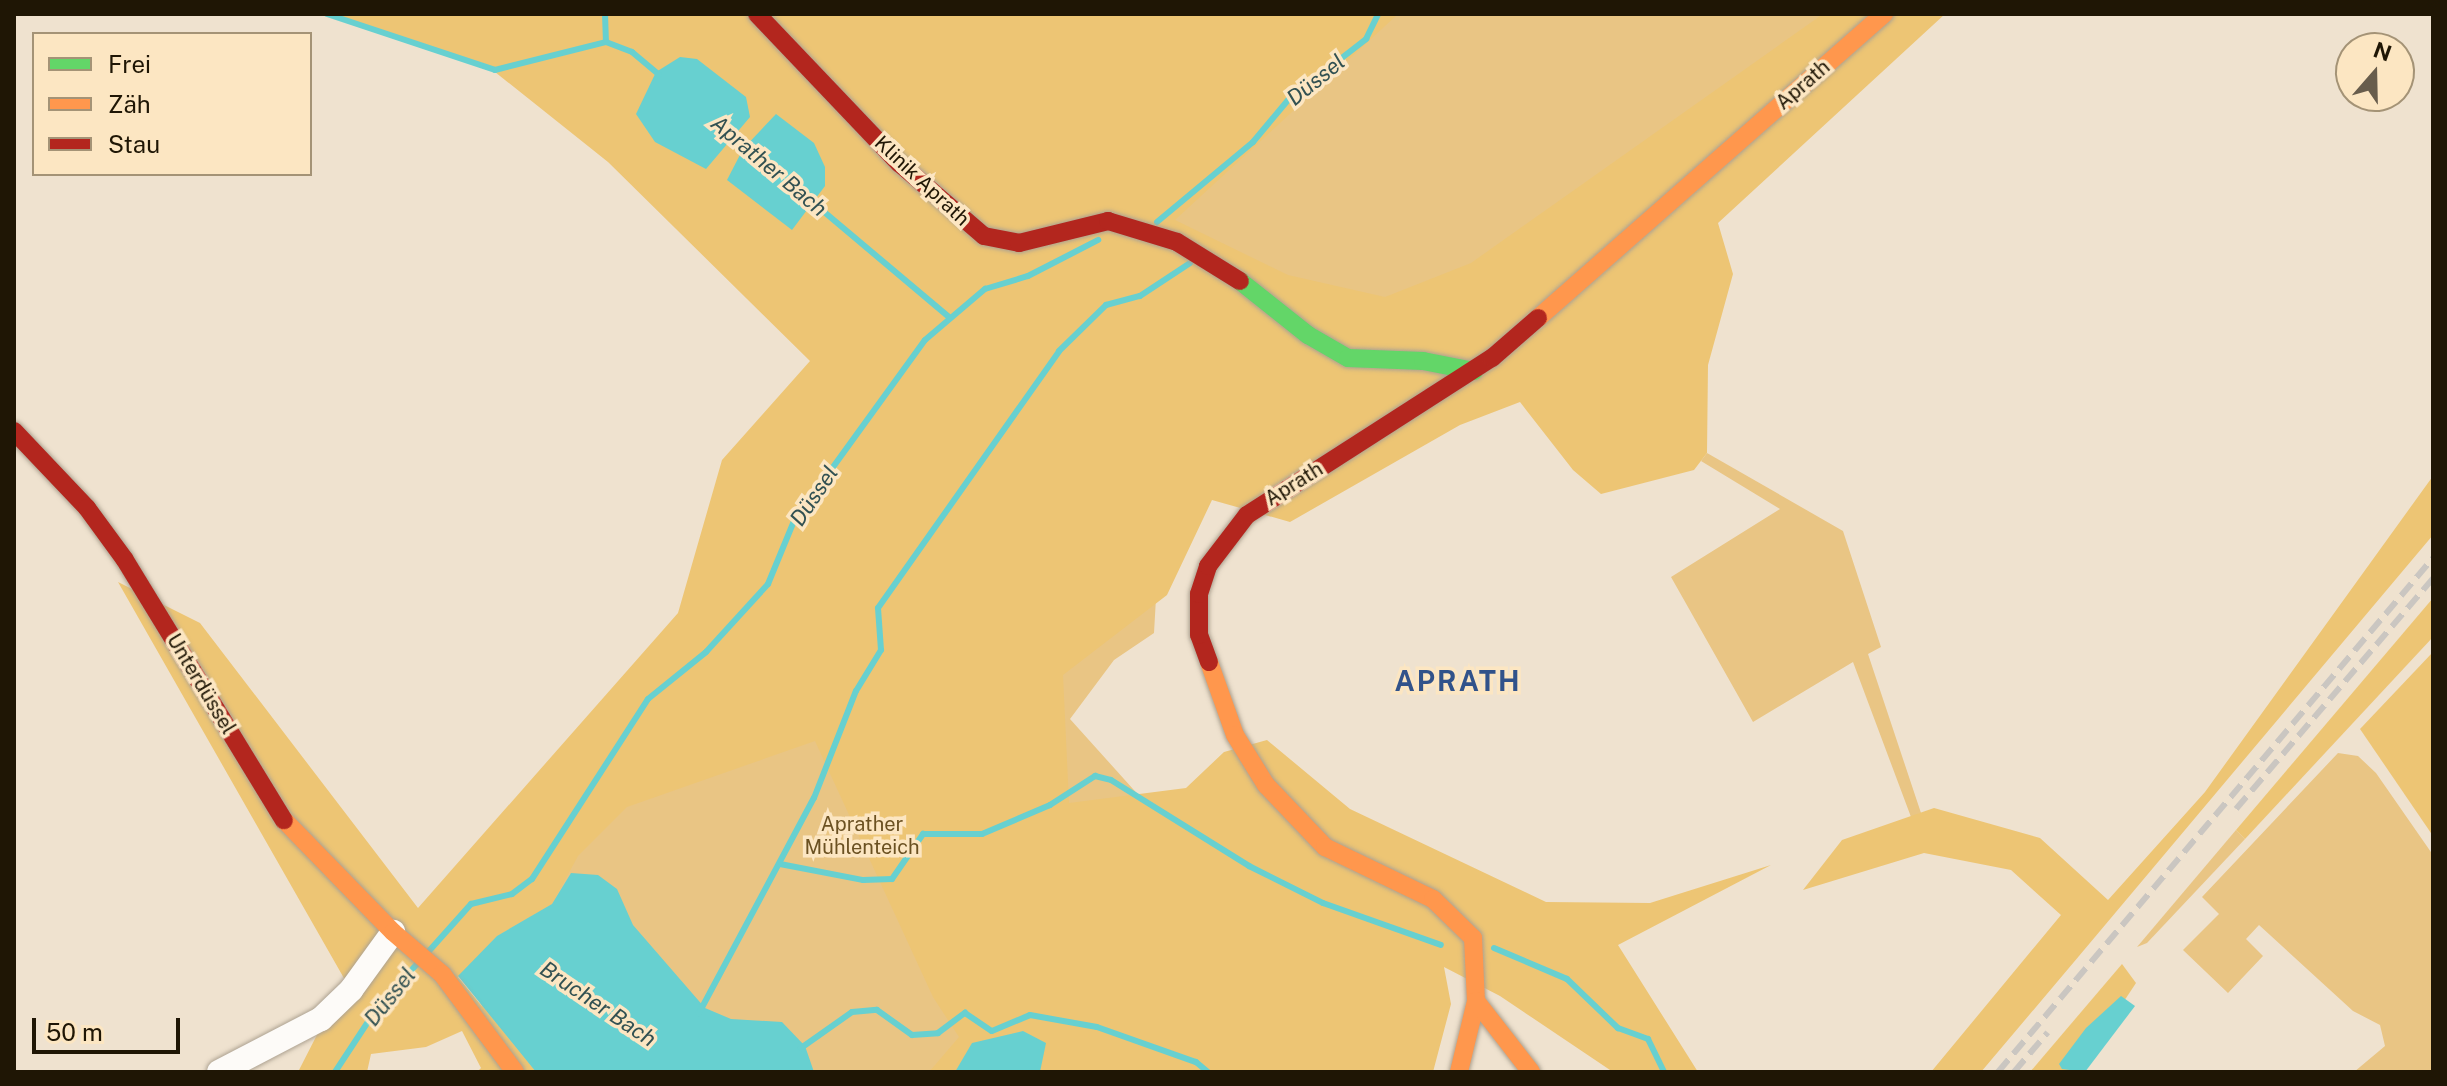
<!DOCTYPE html>
<html>
<head>
<meta charset="utf-8">
<style>
	body { margin:0 }
	#map { position:relative; width:2447px; height:1086px; overflow:hidden; background:#efe2cf; font-family:"Public Sans",sans-serif }
	div>[style] { position:absolute }
	[style*='--x'] { left:calc(var(--x)*1px); top:calc(var(--y)*1px); width:calc(var(--w)*1px); rotate:calc(var(--a)*1deg) }
	.green>* { inset:0; background:#e9c584 }
	.forest>* { inset:0; background:#edc574 }
	.water>* { inset:0; background:#67d0d0 }
	.stream>* { height:6px; margin:-3px; padding:0 3px; transform-origin:3px; border-radius:3px; background:#67d0d0 }
	.roads { filter:drop-shadow(0 0 2px #ada291) drop-shadow(0 0 2px #ada291) }
	.street>* { height:24px; margin:-12px; padding:0 12px; transform-origin:12px; border-radius:12px; background:#fdfbf8 }
	.fast>* { height:18px; margin:-9px; padding:0 9px; transform-origin:9px; border-radius:9px; background:#63d668 }
	.slow>* { height:18px; margin:-9px; padding:0 9px; transform-origin:9px; border-radius:9px; background:#ff974d }
	.jam>* { height:18px; margin:-9px; padding:0 9px; transform-origin:9px; border-radius:9px; background:#b3261e }
	.rail>* { height:6px; margin-top:-3px; transform-origin:0; background:repeating-linear-gradient(90deg,#cac6c1 0 16px,transparent 0 24px) }
	span { translate:-50% -50%; white-space:nowrap; text-align:center; line-height:1.15; -webkit-text-stroke:7px #fce6c2; paint-order:stroke }
	.street-label { font-size:20px; color:#1f1605 }
	.park-label { font-size:20px; color:#6b5122 }
	.water-label { font-size:22px; color:#325152; font-style:italic }
	.district-label { font-size:28px; color:#31528a; font-weight:700; letter-spacing:2px }
	.frame { position:absolute; inset:0; border:16px solid #1f1605; pointer-events:none }
	.legend { position:absolute; left:32px; top:32px; width:280px; height:144px; box-sizing:border-box; background:#fce6c2; border:2px solid #a49376; margin:0; padding:10px 14px; list-style:none; font-size:24px; color:#1f1605 }
	.legend li { display:flex; align-items:center; gap:16px; height:40px }
	.legend b { width:40px; border:2px solid #a49376 }
	.north { position:absolute; left:2335px; top:32px; width:80px; height:80px; box-sizing:border-box; background:#fce6c2; border:2px solid #a49376; border-radius:50%; rotate:20deg; font-size:22px; font-weight:700; line-height:32px; text-align:center; color:#1f1605 }
	.north::after { content:''; display:block; margin:auto; width:28px; height:36px; background:#685d4c; clip-path:polygon(50% 0,100% 100%,50% 72%,0 100%) }
	.scale { position:absolute; left:32px; top:1018px; width:148px; height:36px; box-sizing:border-box; border:4px solid #1f1605; border-top:0; padding-left:10px; font-size:24px; line-height:28px; white-space:nowrap; color:#1f1605; -webkit-text-stroke:6px #fce6c2; paint-order:stroke }
</style>
</head>
<body>
<div id="map">
	<div class="green">
		<i style="clip-path:polygon(1308px 14px,1830px 14px,1194px 510px,1158px 563px,1154px 633px,1114px 660px,1070px 719px,1142px 799px,1325px 1072px,515px 1072px,443px 929px)"></i>
		<i style="clip-path:polygon(1707px 453px,1843px 531px,1881px 647px,1868px 654px,1921px 813px,1911px 817px,1853px 662px,1753px 722px,1671px 577px,1780px 509px,1701px 461px)"></i>
		<i style="clip-path:polygon(2338px 753px,2358px 756px,2376px 773px,2433px 855px,2433px 1072px,2354px 1072px,2385px 1046px,2380px 1025px,2353px 1011px,2259px 925px,2246px 939px,2263px 956px,2228px 993px,2183px 950px,2219px 914px,2202px 897px)"></i>
		<i style="clip-path:polygon(2236px 830px,2245px 839px,2147px 943px,2137px 947px)"></i>
	</div>
	<div class="forest">
		<i style="clip-path:polygon(330px 14px,1398px 14px,1175px 220px,1288px 275px,1385px 297px,1471px 263px,1823px 14px,1945px 14px,1718px 223px,1733px 274px,1708px 365px,1707px 453px,1694px 470px,1601px 494px,1573px 470px,1520px 402px,1460px 425px,1290px 522px,1212px 500px,1167px 595px,1063px 675px,1069px 803px,1186px 788px,1224px 752px,1267px 740px,1350px 809px,1546px 902px,1650px 903px,1771px 865px,1618px 945px,1698px 1072px,1613px 1072px,1500px 996px,1444px 967px,1451px 1004px,1433px 1072px,929px 1072px,959px 1037px,933px 997px,815px 741px,627px 807px,578px 856px,552px 904px,497px 936px,458px 977px,536px 1072px,477px 1072px,481px 1068px,462px 1031px,426px 1047px,371px 1054px,367px 1072px,298px 1072px,345px 980px,118px 582px,200px 623px,418px 908px,678px 613px,722px 460px,810px 361px,608px 162px,485px 64px)"></i>
		<i style="clip-path:polygon(2433px 476px,2433px 535px,2079px 956px,1981px 1072px,1931px 1072px,2061px 915px,2011px 870px,1924px 853px,1803px 890px,1842px 840px,1934px 808px,2040px 838px,2108px 900px,2205px 792px)"></i>
		<i style="clip-path:polygon(2433px 598px,2433px 637px,2245px 839px,2236px 830px)"></i>
		<i style="clip-path:polygon(2433px 652px,2433px 836px,2360px 729px)"></i>
		<i style="clip-path:polygon(2122px 964px,2136px 983px,2077px 1072px,2030px 1072px)"></i>
	</div>
	<div class="water">
		<i style="clip-path:polygon(680px 57px,697px 59px,746px 97px,750px 117px,706px 169px,655px 142px,636px 114px,656px 72px)"></i>
		<i style="clip-path:polygon(776px 114px,814px 143px,825px 167px,825px 186px,792px 230px,727px 180px,743px 149px)"></i>
		<i style="clip-path:polygon(571px 873px,598px 875px,617px 889px,633px 925px,705px 1008px,731px 1019px,782px 1022px,805px 1046px,814px 1072px,536px 1072px,458px 976px,497px 936px,552px 904px)"></i>
		<i style="clip-path:polygon(2121px 996px,2135px 1006px,2085px 1072px,2062px 1069px,2059px 1064px,2086px 1028px)"></i>
		<i style="clip-path:polygon(1023px 1031px,1046px 1043px,1040px 1072px,955px 1072px,972px 1043px)"></i>
	</div>
	<div class="stream">
		<i style="--x:327;--y:14;--w:177;--a:18.4"></i>
		<i style="--x:495;--y:70;--w:114;--a:-14.2"></i>
		<i style="--x:605;--y:14;--w:28;--a:88"></i>
		<i style="--x:606;--y:42;--w:28;--a:21"></i>
		<i style="--x:632;--y:52;--w:35;--a:40"></i>
		<i style="--x:728;--y:136;--w:25;--a:40"></i>
		<i style="--x:810;--y:200;--w:183;--a:40.1"></i>
		<i style="--x:1157;--y:222;--w:125;--a:-39.8"></i>
		<i style="--x:1253;--y:142;--w:56;--a:-50.1"></i>
		<i style="--x:1289;--y:99;--w:98;--a:-37.9"></i>
		<i style="--x:1366;--y:39;--w:28;--a:-64"></i>
		<i style="--x:780;--y:864;--w:85;--a:10.9"></i>
		<i style="--x:863;--y:880;--w:29;--a:-2"></i>
		<i style="--x:892;--y:879;--w:55;--a:-55.4"></i>
		<i style="--x:923;--y:834;--w:59;--a:0"></i>
		<i style="--x:982;--y:834;--w:74;--a:-23.1"></i>
		<i style="--x:1050;--y:805;--w:54;--a:-32.8"></i>
		<i style="--x:1095;--y:776;--w:16;--a:14"></i>
		<i style="--x:1111;--y:780;--w:163;--a:31.9"></i>
		<i style="--x:1249;--y:866;--w:83;--a:26.6"></i>
		<i style="--x:1323;--y:903;--w:125;--a:19.6"></i>
		<i style="--x:1494;--y:948;--w:79;--a:23"></i>
		<i style="--x:1567;--y:979;--w:71;--a:43.9"></i>
		<i style="--x:1618;--y:1028;--w:32;--a:20"></i>
		<i style="--x:1648;--y:1039;--w:37;--a:64"></i>
		<i style="--x:429;--y:951;--w:63;--a:-48.2"></i>
		<i style="--x:471;--y:904;--w:42;--a:-13.7"></i>
		<i style="--x:512;--y:894;--w:25;--a:-37"></i>
		<i style="--x:532;--y:879;--w:214;--a:-57.2"></i>
		<i style="--x:648;--y:699;--w:75;--a:-39"></i>
		<i style="--x:706;--y:652;--w:92;--a:-47.6"></i>
		<i style="--x:768;--y:584;--w:68;--a:-67.6"></i>
		<i style="--x:794;--y:521;--w:223;--a:-54.1"></i>
		<i style="--x:925;--y:340;--w:79;--a:-40.4"></i>
		<i style="--x:985;--y:289;--w:45;--a:-16.8"></i>
		<i style="--x:1028;--y:276;--w:79;--a:-27.2"></i>
		<i style="--x:699;--y:1013;--w:244;--a:-61.9"></i>
		<i style="--x:814;--y:798;--w:115;--a:-68.6"></i>
		<i style="--x:856;--y:691;--w:48;--a:-58.6"></i>
		<i style="--x:881;--y:650;--w:42;--a:-94.1"></i>
		<i style="--x:878;--y:608;--w:314;--a:-54.8"></i>
		<i style="--x:1059;--y:351;--w:66;--a:-44.4"></i>
		<i style="--x:1106;--y:305;--w:35;--a:-15"></i>
		<i style="--x:1140;--y:296;--w:60;--a:-33.4"></i>
		<i style="--x:801;--y:1048;--w:62;--a:-35.2"></i>
		<i style="--x:852;--y:1012;--w:25;--a:-5"></i>
		<i style="--x:877;--y:1010;--w:43;--a:35.5"></i>
		<i style="--x:912;--y:1035;--w:26;--a:-4"></i>
		<i style="--x:938;--y:1033;--w:34;--a:-37"></i>
		<i style="--x:965;--y:1013;--w:32;--a:34"></i>
		<i style="--x:992;--y:1031;--w:41;--a:-22.8"></i>
		<i style="--x:1030;--y:1015;--w:68;--a:10.2"></i>
		<i style="--x:1097;--y:1027;--w:105;--a:19.5"></i>
		<i style="--x:1196;--y:1062;--w:16;--a:40"></i>
		<i style="--x:335;--y:1072;--w:73;--a:-56.7"></i>
		<i style="--x:375;--y:1011;--w:62;--a:-48.3"></i>
	</div>
	<div class="roads">
		<div class="street">
			<i style="--x:219;--y:1072;--w:115;--a:-27.5"></i>
			<i style="--x:321;--y:1019;--w:42;--a:-44"></i>
			<i style="--x:351;--y:990;--w:72;--a:-54.1"></i>
		</div>
		<div class="fast">
			<i style="--x:1240;--y:281;--w:87;--a:38.5"></i>
			<i style="--x:1308;--y:335;--w:46;--a:29.9"></i>
			<i style="--x:1348;--y:358;--w:75;--a:2.3"></i>
			<i style="--x:1423;--y:361;--w:52;--a:11.1"></i>
		</div>
		<div class="slow">
			<i style="--x:1538;--y:318;--w:461;--a:-41.3"></i>
			<i style="--x:1209;--y:662;--w:77;--a:70.4"></i>
			<i style="--x:1235;--y:735;--w:59;--a:58.2"></i>
			<i style="--x:1266;--y:785;--w:86;--a:46.4"></i>
			<i style="--x:1325;--y:847;--w:120;--a:25.7"></i>
			<i style="--x:1433;--y:899;--w:56;--a:44.3"></i>
			<i style="--x:1473;--y:938;--w:63;--a:87.3"></i>
			<i style="--x:1476;--y:1001;--w:73;--a:103.5"></i>
			<i style="--x:284;--y:820;--w:156;--a:45.8"></i>
			<i style="--x:393;--y:932;--w:65;--a:40.6"></i>
			<i style="--x:442;--y:974;--w:122;--a:53.3"></i>
			<i style="--x:1476;--y:1001;--w:90;--a:52.2"></i>
		</div>
		<div class="jam">
			<i style="--x:757;--y:14;--w:206;--a:46.4"></i>
			<i style="--x:899;--y:163;--w:112;--a:40.7"></i>
			<i style="--x:984;--y:236;--w:36;--a:11"></i>
			<i style="--x:1019;--y:243;--w:92;--a:-13.9"></i>
			<i style="--x:1108;--y:221;--w:72;--a:16.9"></i>
			<i style="--x:1177;--y:242;--w:74;--a:31.8"></i>
			<i style="--x:14;--y:431;--w:106;--a:46.5"></i>
			<i style="--x:87;--y:508;--w:64;--a:53.8"></i>
			<i style="--x:125;--y:560;--w:305;--a:58.6"></i>
			<i style="--x:1209;--y:662;--w:29;--a:-110"></i>
			<i style="--x:1199;--y:635;--w:41;--a:-90"></i>
			<i style="--x:1199;--y:594;--w:29;--a:-72"></i>
			<i style="--x:1208;--y:566;--w:64;--a:-52.6"></i>
			<i style="--x:1247;--y:515;--w:291;--a:-32.7"></i>
			<i style="--x:1492;--y:358;--w:61;--a:-41"></i>
		</div>
	</div>
	<div class="rail">
		<i style="--x:2236;--y:809;--w:304;--a:-49.5"></i>
		<i style="--x:1998;--y:1072;--w:673;--a:-49.76"></i>
		<i style="--x:2014;--y:1072;--w:52;--a:-49.6"></i>
	</div>
	<div class="street-label">
		<span style="left:1803px;top:85px;rotate:-41deg">Aprath</span>
		<span style="left:922px;top:181px;rotate:43deg">Klinik Aprath</span>
		<span style="left:1294px;top:484px;rotate:-32deg">Aprath</span>
		<span style="left:201px;top:684px;rotate:59deg">Unterdüssel</span>
	</div>
	<div class="park-label">
		<span style="left:862px;top:836px">Aprather<br>Mühlenteich</span>
	</div>
	<div class="water-label">
		<span style="left:1316px;top:80px;rotate:-39deg">Düssel</span>
		<span style="left:769px;top:166px;rotate:40deg">Aprather Bach</span>
		<span style="left:814px;top:496px;rotate:-56deg">Düssel</span>
		<span style="left:390px;top:997px;rotate:-51deg">Düssel</span>
		<span style="left:598px;top:1004px;rotate:34deg">Brucher Bach</span>
	</div>
	<div class="district-label">
		<span style="left:1458px;top:681px">APRATH</span>
	</div>
	<div class="frame"></div>
	<ul class="legend">
	<li><b style="height:10px;background:#63d668"></b>Frei</li>
	<li><b style="height:10px;background:#ff974d"></b>Zäh</li>
	<li><b style="height:10px;background:#b3261e"></b>Stau</li>
	</ul>
	<div class="north">N</div>
	<div class="scale">50 m</div>
</div>
</body>
</html>
